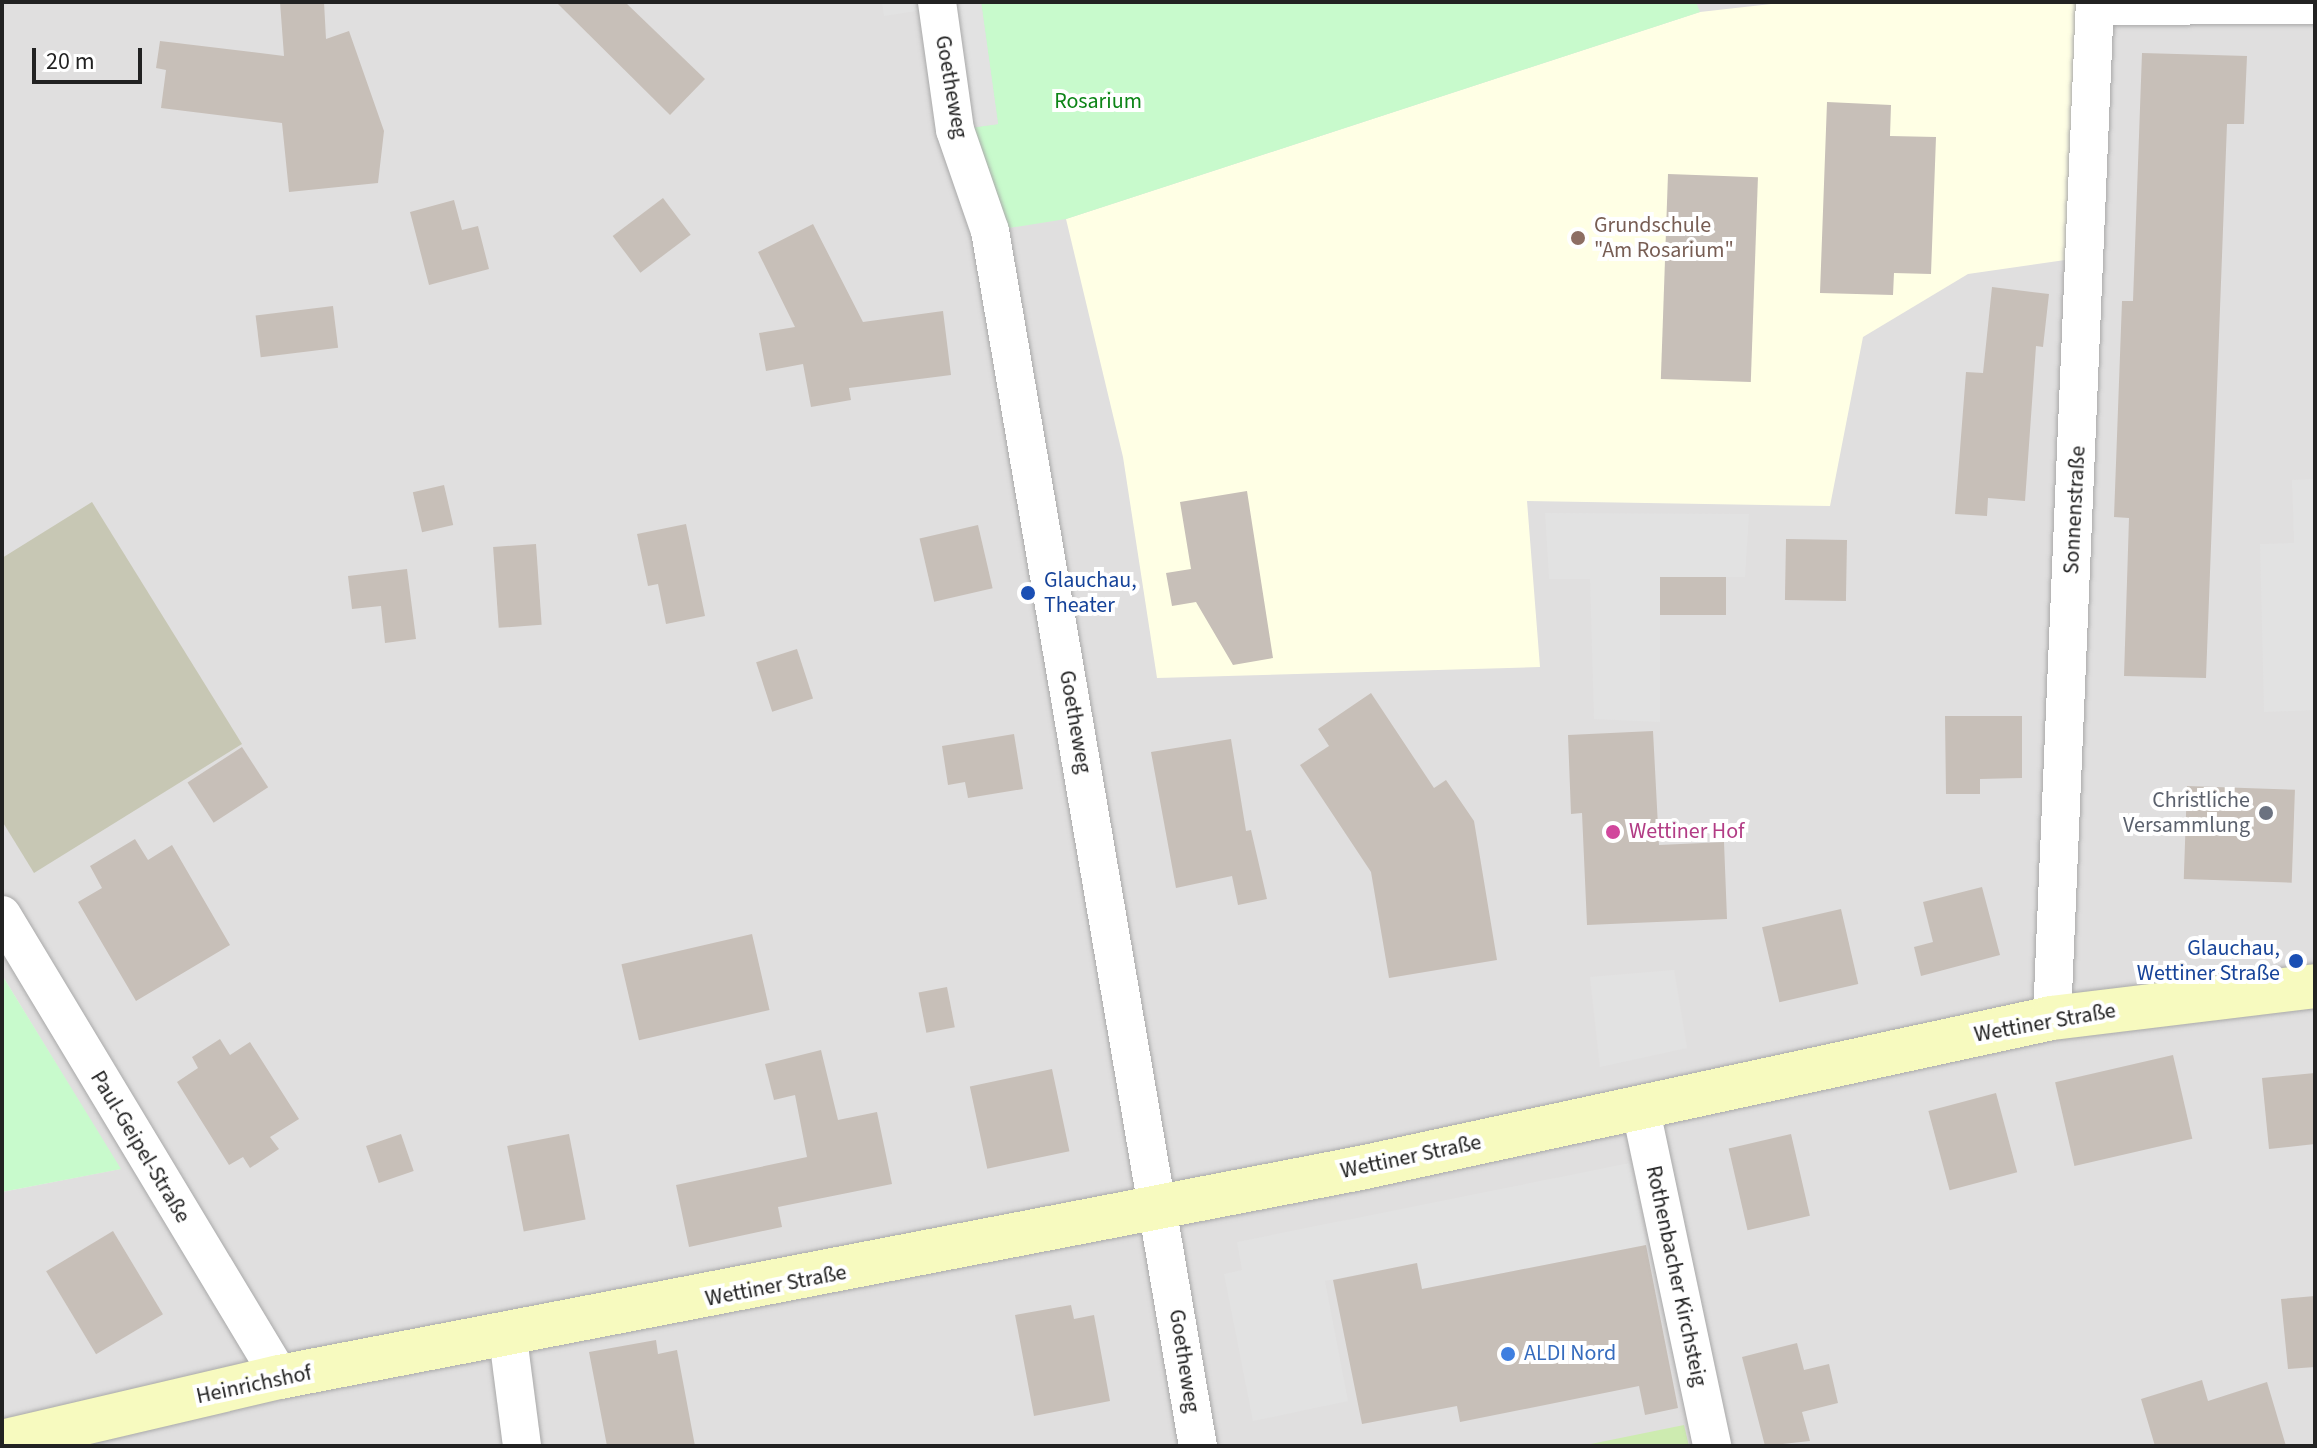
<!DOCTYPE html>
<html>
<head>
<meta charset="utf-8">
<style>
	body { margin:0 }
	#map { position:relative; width:2317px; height:1448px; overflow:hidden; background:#f2efe9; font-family:"Source Sans 3",sans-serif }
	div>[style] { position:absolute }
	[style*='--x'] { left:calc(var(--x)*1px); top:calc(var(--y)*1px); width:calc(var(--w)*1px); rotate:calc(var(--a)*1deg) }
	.residential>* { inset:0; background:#e0dfdf }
	.education>* { inset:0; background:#ffffe5 }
	.construction>* { inset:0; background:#c7c7b4 }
	.grass>* { inset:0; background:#cdebb0 }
	.park>* { inset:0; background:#c8facc }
	.parking>* { inset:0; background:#e2e2e2 }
	.building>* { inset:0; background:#c7bfb8; transform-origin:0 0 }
	.roads { filter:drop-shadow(0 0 2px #a9a9a9) drop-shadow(0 0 2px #a9a9a9) }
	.street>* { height:38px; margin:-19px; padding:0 19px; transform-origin:19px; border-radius:19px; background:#fff }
	.secondary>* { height:44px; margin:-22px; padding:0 22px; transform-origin:22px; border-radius:22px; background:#f7fabf }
	.dots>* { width:22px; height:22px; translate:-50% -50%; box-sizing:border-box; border:4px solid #fff; border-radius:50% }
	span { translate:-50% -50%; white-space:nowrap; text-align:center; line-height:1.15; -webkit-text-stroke:8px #fff; paint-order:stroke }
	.street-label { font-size:22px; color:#222 }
	.park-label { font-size:22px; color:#0c8416 }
	.education-label { font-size:22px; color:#785e54 }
	.left { translate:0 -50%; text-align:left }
	.transit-label { font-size:22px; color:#164399 }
	.right { translate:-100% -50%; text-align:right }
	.worship-label { font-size:22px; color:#5b616d }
	.hotel-label { font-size:22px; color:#b23c85 }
	.shop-label { font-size:22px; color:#366cbe }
	.frame { position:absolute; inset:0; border:4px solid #222; pointer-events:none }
	.scale { position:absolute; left:32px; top:48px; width:110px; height:36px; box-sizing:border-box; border:4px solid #222; border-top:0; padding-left:10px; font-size:24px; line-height:28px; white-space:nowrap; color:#222; -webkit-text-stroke:6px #fff; paint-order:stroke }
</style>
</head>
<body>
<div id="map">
	<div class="residential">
		<i style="clip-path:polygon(2px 2px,2315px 2px,2315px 1446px,2px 1446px,2px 1192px,120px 1169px,2px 975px)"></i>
	</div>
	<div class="education">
		<i style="clip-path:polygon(1790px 2px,2095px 2px,2086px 257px,1968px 274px,1863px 337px,1830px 506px,1527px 501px,1540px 667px,1157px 678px,1123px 457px,1066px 219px,1700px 12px)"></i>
	</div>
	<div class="construction">
		<i style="clip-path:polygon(92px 502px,242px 744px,34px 873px,2px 821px,2px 558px)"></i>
	</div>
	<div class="grass">
		<i style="clip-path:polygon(1684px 1425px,1689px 1446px,1581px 1446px)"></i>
	</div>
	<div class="park">
		<i style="clip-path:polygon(981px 2px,1696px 2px,1700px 12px,1066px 219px,990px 231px,955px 130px,998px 124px)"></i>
		<i style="clip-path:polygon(2px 975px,121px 1169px,2px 1192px)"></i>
	</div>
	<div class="parking">
		<i style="clip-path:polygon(882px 2px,981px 2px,998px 124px,955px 130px,937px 8px,884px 16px)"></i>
		<i style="clip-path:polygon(2315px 479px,2315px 710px,2264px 712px,2260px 544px,2294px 543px,2292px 480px)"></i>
		<i style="clip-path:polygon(1545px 513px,1749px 514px,1745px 577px,1660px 577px,1660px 722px,1594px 719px,1590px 579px,1549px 579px)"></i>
		<i style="clip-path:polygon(1674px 970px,1687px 1048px,1600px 1067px,1590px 977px)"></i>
		<i style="clip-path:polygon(1630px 1163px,1646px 1245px,1422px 1289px,1417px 1263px,1325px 1281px,1348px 1401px,1253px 1421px,1224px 1274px,1242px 1270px,1237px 1242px)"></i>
	</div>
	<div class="building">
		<i style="clip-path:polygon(280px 2px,324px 2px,326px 39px,349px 31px,384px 131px,378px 183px,289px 192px,282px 123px,161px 108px,166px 70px,156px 68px,160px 41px,284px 56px)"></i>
		<i style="clip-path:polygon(556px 2px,625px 2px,705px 79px,670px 115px)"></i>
		<i style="clip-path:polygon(2142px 53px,2247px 56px,2244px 124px,2227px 124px,2206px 678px,2124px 676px,2129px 518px,2114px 517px,2122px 301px,2133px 301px)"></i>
		<i style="clip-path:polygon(1827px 102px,1891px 105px,1890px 136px,1936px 137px,1931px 274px,1894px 273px,1893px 295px,1820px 293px)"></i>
		<i style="left:1668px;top:174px;width:90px;height:205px;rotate:2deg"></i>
		<i style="left:663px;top:198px;width:46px;height:63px;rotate:53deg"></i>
		<i style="clip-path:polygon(454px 200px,462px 230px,478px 226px,489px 269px,429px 285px,410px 212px)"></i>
		<i style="clip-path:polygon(813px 224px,863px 322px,943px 311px,951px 375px,849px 388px,851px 400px,811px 407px,803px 364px,766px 371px,759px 333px,795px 327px,758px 252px)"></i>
		<i style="clip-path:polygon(1992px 287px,2049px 294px,2043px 347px,2036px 346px,2025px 501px,1988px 498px,1987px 516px,1955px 514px,1966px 372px,1983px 373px)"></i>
		<i style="left:333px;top:306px;width:42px;height:78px;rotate:83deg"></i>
		<i style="left:444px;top:485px;width:41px;height:32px;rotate:77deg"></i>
		<i style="clip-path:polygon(1247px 491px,1273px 658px,1233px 665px,1196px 602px,1172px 606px,1166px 573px,1191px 569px,1180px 502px)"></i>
		<i style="clip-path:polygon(686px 524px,705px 616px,666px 624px,658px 584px,648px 586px,637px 534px)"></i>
		<i style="left:978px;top:525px;width:65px;height:60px;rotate:77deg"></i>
		<i style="left:1786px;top:539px;width:61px;height:61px;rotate:1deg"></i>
		<i style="left:536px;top:544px;width:81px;height:43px;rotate:86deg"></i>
		<i style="clip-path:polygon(407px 569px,416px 639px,385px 643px,381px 606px,352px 609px,348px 576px)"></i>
		<i style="left:1660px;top:577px;width:66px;height:38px"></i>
		<i style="left:797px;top:649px;width:52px;height:43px;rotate:72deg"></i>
		<i style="clip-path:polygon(1371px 693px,1434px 788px,1446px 780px,1474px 821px,1497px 960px,1389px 978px,1371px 872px,1300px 765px,1329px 746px,1318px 729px)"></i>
		<i style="clip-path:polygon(1945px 716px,2022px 716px,2022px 778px,1980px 779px,1980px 794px,1946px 794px)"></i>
		<i style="clip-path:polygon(1653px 731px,1659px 845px,1724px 842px,1727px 919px,1587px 925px,1582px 813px,1571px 814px,1568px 735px)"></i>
		<i style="clip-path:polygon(1014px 734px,1023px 789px,968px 798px,965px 782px,948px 785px,942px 746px)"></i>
		<i style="clip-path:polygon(1231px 739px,1246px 831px,1251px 830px,1267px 899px,1238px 905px,1232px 876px,1176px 888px,1151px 752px)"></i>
		<i style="left:242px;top:747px;width:48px;height:65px;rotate:57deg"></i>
		<i style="left:2187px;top:786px;width:108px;height:93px;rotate:2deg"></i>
		<i style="clip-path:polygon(135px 839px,148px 860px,172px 845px,230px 945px,136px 1001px,78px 902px,102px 888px,90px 866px)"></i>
		<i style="clip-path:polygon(1982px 887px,2000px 955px,1921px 976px,1914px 947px,1933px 942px,1923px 902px)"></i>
		<i style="left:1841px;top:909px;width:77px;height:81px;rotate:77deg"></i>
		<i style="left:752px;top:934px;width:78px;height:134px;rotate:77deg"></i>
		<i style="left:947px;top:987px;width:41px;height:29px;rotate:79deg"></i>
		<i style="clip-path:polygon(220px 1039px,230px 1055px,250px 1042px,299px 1119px,270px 1137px,279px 1149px,250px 1168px,243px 1157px,229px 1165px,177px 1082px,198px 1068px,192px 1057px)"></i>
		<i style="clip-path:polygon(821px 1050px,838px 1120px,877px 1112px,892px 1184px,778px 1207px,782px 1227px,689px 1247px,676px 1185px,807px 1157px,795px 1095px,774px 1100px,765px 1064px)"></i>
		<i style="left:2173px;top:1055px;width:86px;height:121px;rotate:77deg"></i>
		<i style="left:1052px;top:1069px;width:84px;height:84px;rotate:78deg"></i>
		<i style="clip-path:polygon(2315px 1073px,2315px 1144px,2269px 1149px,2262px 1078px)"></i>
		<i style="left:1996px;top:1093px;width:82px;height:70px;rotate:75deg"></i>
		<i style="left:401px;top:1134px;width:39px;height:37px;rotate:71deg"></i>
		<i style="left:569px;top:1134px;width:87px;height:63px;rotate:79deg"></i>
		<i style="left:1791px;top:1134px;width:84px;height:64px;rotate:77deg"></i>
		<i style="left:113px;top:1231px;width:97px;height:78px;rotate:59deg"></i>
		<i style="clip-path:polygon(1646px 1245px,1678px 1408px,1645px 1415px,1639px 1386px,1460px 1422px,1457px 1406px,1362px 1424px,1333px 1280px,1417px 1263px,1422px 1289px)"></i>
		<i style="clip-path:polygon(2315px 1296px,2315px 1367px,2288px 1369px,2281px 1299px)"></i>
		<i style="clip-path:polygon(1071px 1305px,1074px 1319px,1094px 1315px,1110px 1401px,1034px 1416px,1015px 1315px)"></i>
		<i style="clip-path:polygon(656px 1340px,658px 1354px,677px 1350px,695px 1446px,607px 1446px,589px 1352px)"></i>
		<i style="clip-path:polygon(1797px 1343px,1804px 1370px,1829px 1364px,1838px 1403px,1802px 1412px,1810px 1441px,1765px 1446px,1742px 1357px)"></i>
		<i style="clip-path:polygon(2202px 1380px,2208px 1401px,2267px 1382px,2286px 1446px,2155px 1446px,2141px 1399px)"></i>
	</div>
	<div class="roads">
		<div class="street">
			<i style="--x:937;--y:2;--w:129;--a:82"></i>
			<i style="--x:955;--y:130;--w:107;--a:70.9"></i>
			<i style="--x:990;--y:231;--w:1233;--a:80.29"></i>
			<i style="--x:2095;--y:6;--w:220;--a:-0.3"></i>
			<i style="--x:2;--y:915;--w:539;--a:58.96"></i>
			<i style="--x:2052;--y:1018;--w:1017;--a:-87.58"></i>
			<i style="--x:1640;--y:1106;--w:348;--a:78"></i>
			<i style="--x:508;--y:1338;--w:109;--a:82.6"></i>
		</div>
		<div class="secondary">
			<i style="--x:2;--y:1442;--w:285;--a:-13.2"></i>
			<i style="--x:280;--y:1377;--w:1105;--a:-10.95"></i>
			<i style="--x:1365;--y:1167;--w:703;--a:-12.24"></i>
			<i style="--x:2052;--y:1018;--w:265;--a:-6.9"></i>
		</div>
	</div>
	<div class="dots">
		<i style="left:1578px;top:238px;background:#8d6e63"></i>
		<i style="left:1028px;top:593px;background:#1a4fb4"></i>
		<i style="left:2266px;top:813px;background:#6b7280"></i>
		<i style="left:1613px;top:832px;background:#d1479c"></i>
		<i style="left:2296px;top:961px;background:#1a4fb4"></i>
		<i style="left:1508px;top:1354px;background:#3f7fe0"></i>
	</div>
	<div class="street-label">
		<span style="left:951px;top:87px;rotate:80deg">Goetheweg</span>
		<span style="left:2075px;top:510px;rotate:-87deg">Sonnenstraße</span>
		<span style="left:1075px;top:722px;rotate:80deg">Goetheweg</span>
		<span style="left:2045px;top:1023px;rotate:-10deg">Wettiner Straße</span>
		<span style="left:140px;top:1147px;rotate:59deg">Paul-Geipel-Straße</span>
		<span style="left:1411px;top:1157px;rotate:-12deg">Wettiner Straße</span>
		<span style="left:1676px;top:1276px;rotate:78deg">Rothenbacher Kirchsteig</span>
		<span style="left:776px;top:1286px;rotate:-11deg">Wettiner Straße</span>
		<span style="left:1184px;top:1361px;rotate:81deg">Goetheweg</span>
		<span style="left:254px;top:1385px;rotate:-12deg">Heinrichshof</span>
	</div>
	<div class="park-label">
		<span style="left:1098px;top:102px">Rosarium</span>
	</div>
	<div class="education-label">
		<span class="left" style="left:1594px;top:238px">Grundschule<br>"Am Rosarium"</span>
	</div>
	<div class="transit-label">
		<span class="left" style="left:1044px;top:593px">Glauchau,<br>Theater</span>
		<span class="right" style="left:2280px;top:961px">Glauchau,<br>Wettiner Straße</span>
	</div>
	<div class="worship-label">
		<span class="right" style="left:2250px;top:813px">Christliche<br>Versammlung</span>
	</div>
	<div class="hotel-label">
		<span class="left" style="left:1629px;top:832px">Wettiner Hof</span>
	</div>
	<div class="shop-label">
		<span class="left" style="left:1524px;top:1354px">ALDI Nord</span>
	</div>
	<div class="frame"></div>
	<div class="scale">20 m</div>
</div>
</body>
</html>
